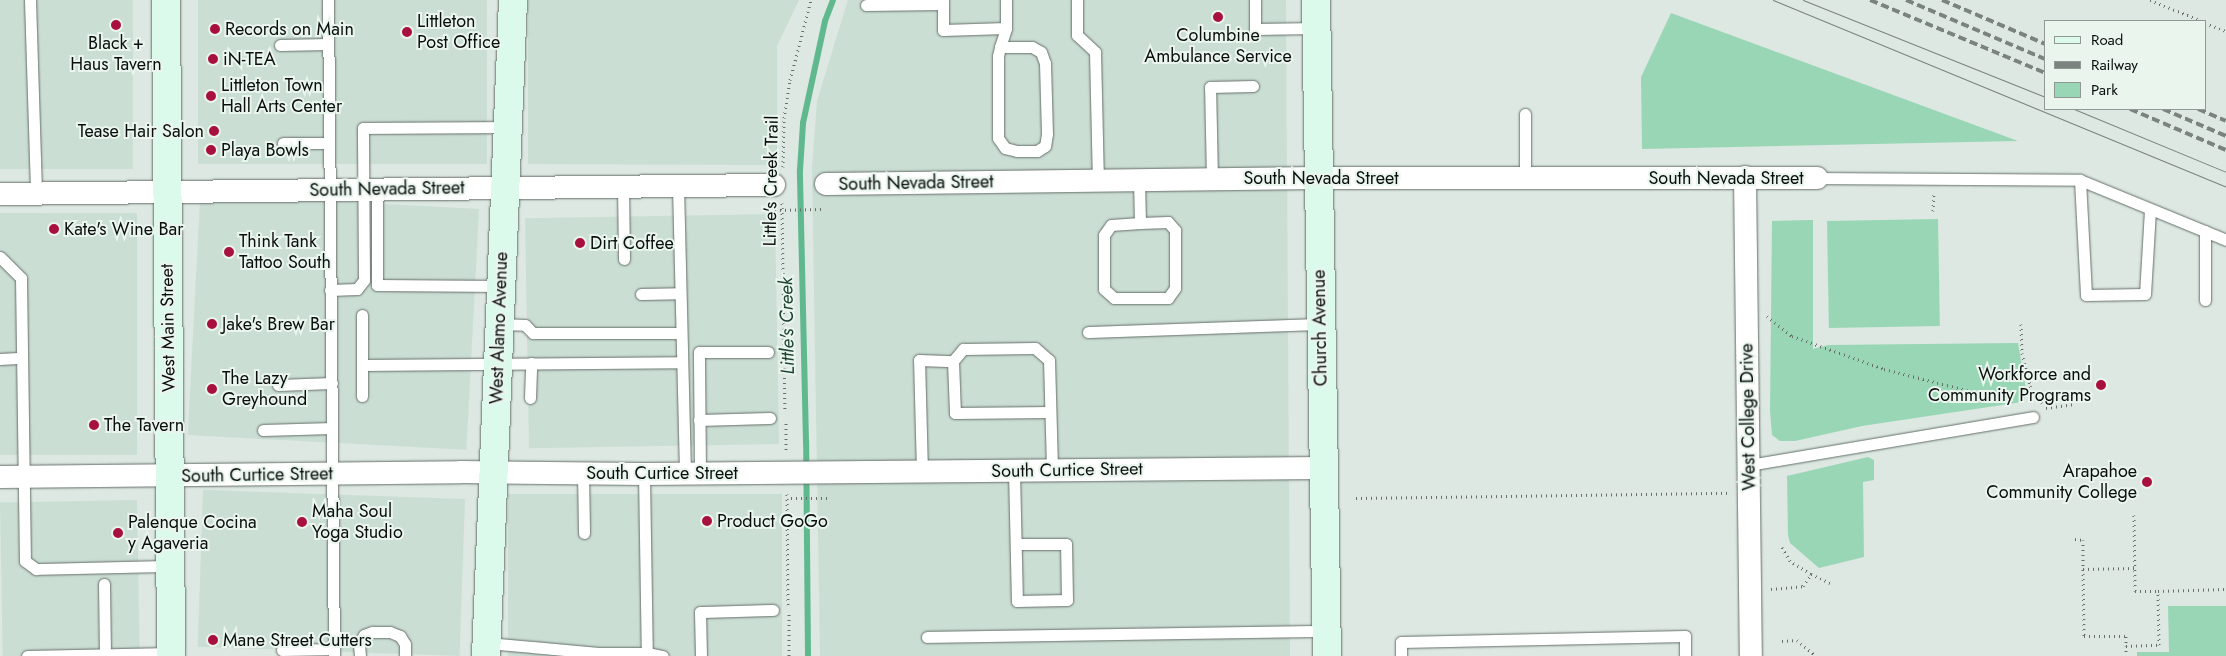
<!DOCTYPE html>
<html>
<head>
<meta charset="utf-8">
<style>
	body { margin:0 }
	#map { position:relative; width:2226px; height:656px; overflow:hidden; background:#dce8e1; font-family:Jost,sans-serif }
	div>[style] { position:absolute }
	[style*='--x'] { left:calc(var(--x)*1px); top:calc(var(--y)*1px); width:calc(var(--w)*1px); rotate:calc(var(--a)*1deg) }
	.built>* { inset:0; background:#cbded3; transform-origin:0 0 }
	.green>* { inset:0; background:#99d6b6; transform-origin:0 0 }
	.stream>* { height:6px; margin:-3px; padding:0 3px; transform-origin:3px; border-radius:3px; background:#60b88e }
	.path>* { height:3px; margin-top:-1.5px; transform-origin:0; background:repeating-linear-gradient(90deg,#69706c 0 1px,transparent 0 5px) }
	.roads { filter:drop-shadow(0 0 1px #656f69) drop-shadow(0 0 1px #656f69) }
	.lane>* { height:11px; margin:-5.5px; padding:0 5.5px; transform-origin:5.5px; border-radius:5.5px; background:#fff }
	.street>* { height:22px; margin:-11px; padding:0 11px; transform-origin:11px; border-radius:11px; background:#fff }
	.secondary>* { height:28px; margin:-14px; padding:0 14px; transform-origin:14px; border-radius:14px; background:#dcfaeb }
	.tram>* { height:1px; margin:-0.5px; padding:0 0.5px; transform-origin:0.5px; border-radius:0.5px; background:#7b837e }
	.rail>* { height:4px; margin-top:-2px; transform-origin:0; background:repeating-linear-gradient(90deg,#7b837e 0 8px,transparent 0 12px) }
	.path-bridge>* { height:3px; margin-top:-1.5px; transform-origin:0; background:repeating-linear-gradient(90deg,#69706c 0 1px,transparent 0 5px) }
	.dots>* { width:14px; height:14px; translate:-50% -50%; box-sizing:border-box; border:2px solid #eaf5ee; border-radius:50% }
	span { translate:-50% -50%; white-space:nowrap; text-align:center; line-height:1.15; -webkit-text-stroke:4px #eaf5ee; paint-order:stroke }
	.poi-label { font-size:18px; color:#0a0e0c }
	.left { translate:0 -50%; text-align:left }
	.right { translate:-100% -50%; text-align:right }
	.street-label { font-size:18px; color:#0a0e0c }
	.water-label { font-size:19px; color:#1e4432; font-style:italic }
	.legend { position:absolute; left:2044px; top:20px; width:162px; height:90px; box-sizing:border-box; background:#eaf5ee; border:1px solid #909994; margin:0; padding:6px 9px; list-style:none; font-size:15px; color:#0a0e0c }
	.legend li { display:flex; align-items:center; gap:10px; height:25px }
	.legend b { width:25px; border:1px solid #909994 }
</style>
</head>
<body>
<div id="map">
	<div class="built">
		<i style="left:0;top:0;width:133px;height:169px"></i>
		<i style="left:198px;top:0;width:289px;height:164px"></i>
		<i style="clip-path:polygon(528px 0,799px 0,777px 46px,777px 165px,528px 164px)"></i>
		<i style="clip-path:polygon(848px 0,1286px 0,1290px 656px,820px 656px,812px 168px,817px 101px)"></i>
		<i style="left:479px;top:209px;width:241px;height:279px;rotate:93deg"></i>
		<i style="left:137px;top:213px;width:242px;height:137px;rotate:90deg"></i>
		<i style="left:775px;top:214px;width:230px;height:250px;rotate:89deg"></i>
		<i style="left:782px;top:494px;width:162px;height:274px;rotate:90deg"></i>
		<i style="left:465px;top:499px;width:157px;height:262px;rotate:92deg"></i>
		<i style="left:137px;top:500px;width:156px;height:137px;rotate:89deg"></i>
	</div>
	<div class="green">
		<i style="clip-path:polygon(1671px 13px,2018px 141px,1642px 149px,1641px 77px)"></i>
		<i style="left:1938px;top:219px;width:107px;height:111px;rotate:89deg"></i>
		<i style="clip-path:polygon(1813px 220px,1813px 349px,1828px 345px,2018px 343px,2027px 395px,2022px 402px,1862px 426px,1795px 441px,1780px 441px,1772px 435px,1770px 411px,1772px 221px)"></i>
		<i style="clip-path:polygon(1868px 457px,1874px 460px,1874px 480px,1863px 482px,1864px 557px,1819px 568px,1790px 543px,1788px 535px,1787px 476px)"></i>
		<i style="clip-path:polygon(2168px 606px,2226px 606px,2226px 656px,2137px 656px,2137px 652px,2169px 652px)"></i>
	</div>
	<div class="stream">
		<i style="--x:808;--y:656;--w:214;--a:-90.5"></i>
		<i style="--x:806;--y:442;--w:272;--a:-91.3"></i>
		<i style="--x:800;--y:170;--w:47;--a:-86.3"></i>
		<i style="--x:803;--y:123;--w:104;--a:-77.8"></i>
		<i style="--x:825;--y:21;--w:22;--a:-69"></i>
	</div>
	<div class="path">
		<i style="--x:2150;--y:0;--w:56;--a:22"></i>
		<i style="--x:2205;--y:23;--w:22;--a:21"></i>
		<i style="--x:783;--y:167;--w:49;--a:-88.8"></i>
		<i style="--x:784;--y:118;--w:38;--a:-81"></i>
		<i style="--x:790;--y:80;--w:83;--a:-75.3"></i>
		<i style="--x:782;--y:203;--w:209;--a:89.2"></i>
		<i style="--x:1933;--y:211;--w:17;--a:-87"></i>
		<i style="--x:1767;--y:316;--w:32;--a:39"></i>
		<i style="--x:1792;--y:336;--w:98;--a:19.7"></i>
		<i style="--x:1884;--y:369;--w:105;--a:14.3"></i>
		<i style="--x:1986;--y:395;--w:28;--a:18"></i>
		<i style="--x:2021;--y:324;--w:29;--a:88"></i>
		<i style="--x:2022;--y:353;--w:34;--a:76"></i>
		<i style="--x:2030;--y:386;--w:21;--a:55"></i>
		<i style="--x:2046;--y:408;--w:29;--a:-8"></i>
		<i style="--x:786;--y:423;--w:29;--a:90"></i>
		<i style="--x:787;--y:494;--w:111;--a:89.5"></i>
		<i style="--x:791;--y:498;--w:36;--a:0"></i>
		<i style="--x:1356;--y:498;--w:374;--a:-0.8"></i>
		<i style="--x:2134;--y:515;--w:76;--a:89.2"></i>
		<i style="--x:2135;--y:591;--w:23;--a:0"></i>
		<i style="--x:2075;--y:539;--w:8;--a:7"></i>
		<i style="--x:2083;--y:540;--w:29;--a:90"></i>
		<i style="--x:2083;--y:569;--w:52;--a:-1.1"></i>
		<i style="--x:2083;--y:569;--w:67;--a:89.1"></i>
		<i style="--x:2084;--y:636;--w:42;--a:0"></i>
		<i style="--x:2126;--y:636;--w:10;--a:90"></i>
		<i style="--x:1811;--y:574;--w:21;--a:25"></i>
		<i style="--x:1771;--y:589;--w:32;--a:-5"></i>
		<i style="--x:1803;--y:586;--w:14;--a:-56"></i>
		<i style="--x:1811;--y:574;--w:25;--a:-148"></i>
		<i style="--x:1790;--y:561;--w:16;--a:-120"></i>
		<i style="--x:789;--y:614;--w:42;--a:90"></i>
		<i style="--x:1782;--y:641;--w:15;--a:-4"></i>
		<i style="--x:1797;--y:640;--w:25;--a:40"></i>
		<i style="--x:2126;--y:656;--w:10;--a:-90"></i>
		<i style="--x:2126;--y:646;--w:33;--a:-2"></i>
		<i style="--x:2159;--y:645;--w:54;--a:-91.1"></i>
		<i style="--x:2158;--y:591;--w:68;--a:-1.7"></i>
	</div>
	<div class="roads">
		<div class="lane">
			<i style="--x:30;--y:0;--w:193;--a:88.2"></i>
			<i style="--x:328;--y:0;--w:656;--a:89.48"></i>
			<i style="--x:943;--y:0;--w:30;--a:90"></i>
			<i style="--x:943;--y:30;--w:63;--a:-1.8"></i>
			<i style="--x:1077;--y:0;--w:35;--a:90"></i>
			<i style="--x:1077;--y:35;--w:25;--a:43"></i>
			<i style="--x:1095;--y:52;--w:128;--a:88.7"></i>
			<i style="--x:1255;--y:0;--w:29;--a:90"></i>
			<i style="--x:1255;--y:29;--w:61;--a:-0.9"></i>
			<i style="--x:866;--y:5;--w:77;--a:-0.7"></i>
			<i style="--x:280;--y:45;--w:48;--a:-1.2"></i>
			<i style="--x:1000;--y:47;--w:32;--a:0"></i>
			<i style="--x:1032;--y:47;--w:10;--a:29"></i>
			<i style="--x:1041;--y:52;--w:12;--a:70"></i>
			<i style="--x:1045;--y:63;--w:71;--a:88.4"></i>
			<i style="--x:1047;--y:134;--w:12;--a:99"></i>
			<i style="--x:1045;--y:146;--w:9;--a:148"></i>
			<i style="--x:1037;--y:151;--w:20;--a:180"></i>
			<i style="--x:1017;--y:151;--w:12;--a:-166"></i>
			<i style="--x:1005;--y:148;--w:12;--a:-125"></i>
			<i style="--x:998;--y:138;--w:82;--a:-90"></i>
			<i style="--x:998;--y:56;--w:9;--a:-77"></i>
			<i style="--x:1000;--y:47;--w:20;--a:-72"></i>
			<i style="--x:1006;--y:28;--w:28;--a:-90"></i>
			<i style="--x:1525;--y:114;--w:64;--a:90"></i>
			<i style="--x:283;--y:143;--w:46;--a:0"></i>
			<i style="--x:1817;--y:178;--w:263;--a:0.4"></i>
			<i style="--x:2080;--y:180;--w:158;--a:22.3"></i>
			<i style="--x:1212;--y:179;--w:92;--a:-91.2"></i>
			<i style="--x:1210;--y:87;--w:43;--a:-1.3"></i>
			<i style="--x:1139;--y:180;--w:43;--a:88.7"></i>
			<i style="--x:1140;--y:223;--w:28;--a:-2"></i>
			<i style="--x:1168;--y:222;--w:11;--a:49"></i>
			<i style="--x:1175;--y:230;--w:58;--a:90"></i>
			<i style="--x:1175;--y:288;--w:12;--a:125"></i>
			<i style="--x:1168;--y:298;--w:54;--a:180"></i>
			<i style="--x:1114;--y:298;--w:13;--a:-138"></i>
			<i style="--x:1104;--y:289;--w:54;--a:-90"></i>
			<i style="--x:1104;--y:235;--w:12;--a:-55"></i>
			<i style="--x:1111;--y:225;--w:29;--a:-4"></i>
			<i style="--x:2080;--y:180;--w:115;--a:87"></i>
			<i style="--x:2086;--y:295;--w:59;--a:-1"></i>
			<i style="--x:2145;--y:294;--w:85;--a:-86.6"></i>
			<i style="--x:623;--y:186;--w:73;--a:89.2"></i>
			<i style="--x:678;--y:186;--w:288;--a:88.6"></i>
			<i style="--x:377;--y:189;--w:96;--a:90"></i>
			<i style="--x:377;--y:285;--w:124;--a:0.5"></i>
			<i style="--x:2205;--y:231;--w:69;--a:90"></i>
			<i style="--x:0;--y:257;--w:30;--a:45"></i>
			<i style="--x:21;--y:278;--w:283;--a:89.2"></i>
			<i style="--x:25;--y:561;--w:14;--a:36"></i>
			<i style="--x:36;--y:569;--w:134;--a:-1.3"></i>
			<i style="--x:330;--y:290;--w:27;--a:-2"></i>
			<i style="--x:357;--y:289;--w:11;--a:-52"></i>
			<i style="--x:364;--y:280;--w:152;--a:-90.4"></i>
			<i style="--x:363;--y:128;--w:144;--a:-0.4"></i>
			<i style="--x:641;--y:294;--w:39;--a:-1"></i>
			<i style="--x:362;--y:315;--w:50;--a:90"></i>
			<i style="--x:362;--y:365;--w:320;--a:-0.5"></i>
			<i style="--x:500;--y:324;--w:25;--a:2"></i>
			<i style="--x:525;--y:325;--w:11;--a:45"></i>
			<i style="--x:533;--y:333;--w:148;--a:0"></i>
			<i style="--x:1088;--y:332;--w:232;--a:-2"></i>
			<i style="--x:0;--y:359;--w:22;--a:-3"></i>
			<i style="--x:362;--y:365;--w:31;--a:90"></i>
			<i style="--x:278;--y:385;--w:54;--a:-2.1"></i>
			<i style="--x:530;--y:398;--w:35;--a:-88"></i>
			<i style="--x:1050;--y:412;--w:95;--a:179.4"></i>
			<i style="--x:955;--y:413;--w:52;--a:-92.2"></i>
			<i style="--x:953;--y:361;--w:16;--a:-50"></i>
			<i style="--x:963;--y:349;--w:72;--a:-0.8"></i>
			<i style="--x:1035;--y:348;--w:18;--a:41"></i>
			<i style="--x:1049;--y:360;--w:110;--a:88.4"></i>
			<i style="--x:699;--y:420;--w:71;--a:-1.6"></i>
			<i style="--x:263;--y:430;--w:69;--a:-1.7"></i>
			<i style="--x:1749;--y:465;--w:288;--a:-9.6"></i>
			<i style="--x:1014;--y:471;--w:130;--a:88.7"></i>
			<i style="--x:1017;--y:601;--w:50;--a:-1.1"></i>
			<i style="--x:1067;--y:600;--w:56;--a:-91"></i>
			<i style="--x:1066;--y:544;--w:50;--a:180"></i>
			<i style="--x:922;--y:472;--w:112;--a:-91.5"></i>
			<i style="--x:919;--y:360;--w:34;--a:2"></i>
			<i style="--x:583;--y:473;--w:60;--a:89"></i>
			<i style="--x:700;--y:473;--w:121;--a:-90.5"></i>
			<i style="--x:699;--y:352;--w:69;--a:0"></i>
			<i style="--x:644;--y:474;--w:182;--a:89.1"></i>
			<i style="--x:104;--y:584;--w:72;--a:89.2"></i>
			<i style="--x:927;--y:637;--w:399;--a:-0.9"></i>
			<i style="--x:487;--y:643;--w:112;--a:5.1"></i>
			<i style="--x:599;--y:653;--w:3;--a:108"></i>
			<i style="--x:282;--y:650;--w:52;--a:-1.1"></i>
			<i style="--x:599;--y:653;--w:48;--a:0"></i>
			<i style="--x:647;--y:653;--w:16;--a:11"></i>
			<i style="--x:27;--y:656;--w:144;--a:-1.2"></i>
			<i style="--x:360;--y:656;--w:12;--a:-95"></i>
			<i style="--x:359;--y:644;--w:10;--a:-61"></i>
			<i style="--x:364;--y:635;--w:9;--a:-21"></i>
			<i style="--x:372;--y:632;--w:18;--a:0"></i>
			<i style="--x:390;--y:632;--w:11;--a:22"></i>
			<i style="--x:400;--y:636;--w:9;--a:58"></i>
			<i style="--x:405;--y:644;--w:12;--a:90"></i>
			<i style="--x:701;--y:656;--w:44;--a:-91.3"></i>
			<i style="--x:700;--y:612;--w:73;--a:-1.6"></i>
			<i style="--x:1401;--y:656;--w:14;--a:-90"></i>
			<i style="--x:1401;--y:642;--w:284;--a:-1.2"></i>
			<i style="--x:1685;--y:636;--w:20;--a:90"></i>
		</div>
		<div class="street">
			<i style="--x:1745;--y:177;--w:479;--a:89.3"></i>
			<i style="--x:826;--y:184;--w:491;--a:-0.7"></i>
			<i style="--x:1317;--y:178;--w:500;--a:0"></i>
			<i style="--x:0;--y:194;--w:774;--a:-0.67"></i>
			<i style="--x:0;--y:477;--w:461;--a:-0.6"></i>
			<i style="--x:461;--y:472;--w:183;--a:0.6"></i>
			<i style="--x:644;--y:474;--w:679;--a:-0.51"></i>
		</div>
		<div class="secondary">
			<i style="--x:166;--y:0;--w:656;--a:89.56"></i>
			<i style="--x:1316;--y:0;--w:656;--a:89.04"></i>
			<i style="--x:486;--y:656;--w:657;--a:-87.64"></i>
		</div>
	</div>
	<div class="tram">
		<i style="--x:1773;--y:0;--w:490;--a:22.4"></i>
		<i style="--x:1803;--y:0;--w:261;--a:21.8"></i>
		<i style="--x:2074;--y:109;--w:165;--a:22.5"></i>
	</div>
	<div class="rail">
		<i style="--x:1870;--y:0;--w:190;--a:22.6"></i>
		<i style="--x:1906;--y:0;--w:151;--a:23"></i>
		<i style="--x:1942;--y:0;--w:112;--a:23.1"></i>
		<i style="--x:2130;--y:109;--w:104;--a:23.1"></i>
		<i style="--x:2163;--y:109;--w:69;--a:23.2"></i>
		<i style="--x:2198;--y:109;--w:30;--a:23"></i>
	</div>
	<div class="path-bridge">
		<i style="--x:775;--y:210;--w:46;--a:-1.2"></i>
	</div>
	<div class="dots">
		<i style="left:1218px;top:17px;background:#a8113e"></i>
		<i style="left:116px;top:25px;background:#a8113e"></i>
		<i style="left:215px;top:29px;background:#a8113e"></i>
		<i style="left:407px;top:32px;background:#a8113e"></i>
		<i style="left:213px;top:59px;background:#a8113e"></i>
		<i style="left:211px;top:96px;background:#a8113e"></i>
		<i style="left:214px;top:131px;background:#a8113e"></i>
		<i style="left:211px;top:150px;background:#a8113e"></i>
		<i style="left:54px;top:229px;background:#a8113e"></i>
		<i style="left:580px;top:243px;background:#a8113e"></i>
		<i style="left:229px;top:252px;background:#a8113e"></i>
		<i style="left:212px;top:324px;background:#a8113e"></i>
		<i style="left:2101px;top:385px;background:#a8113e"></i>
		<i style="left:212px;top:389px;background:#a8113e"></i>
		<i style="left:94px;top:425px;background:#a8113e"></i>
		<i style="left:2147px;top:482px;background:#a8113e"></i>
		<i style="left:707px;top:521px;background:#a8113e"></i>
		<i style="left:302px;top:522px;background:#a8113e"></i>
		<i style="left:118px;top:533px;background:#a8113e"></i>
		<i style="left:213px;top:640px;background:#a8113e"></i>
	</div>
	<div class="poi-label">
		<span class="left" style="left:417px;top:32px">Littleton<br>Post Office</span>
		<span class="left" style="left:225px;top:29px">Records on Main</span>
		<span style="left:1218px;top:46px">Columbine<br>Ambulance Service</span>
		<span style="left:116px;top:54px">Black +<br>Haus Tavern</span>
		<span class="left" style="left:223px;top:59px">iN-TEA</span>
		<span class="left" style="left:221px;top:96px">Littleton Town<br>Hall Arts Center</span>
		<span class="right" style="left:204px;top:131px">Tease Hair Salon</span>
		<span class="left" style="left:221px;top:150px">Playa Bowls</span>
		<span class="left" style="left:64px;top:229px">Kate's Wine Bar</span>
		<span class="left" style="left:239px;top:252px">Think Tank<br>Tattoo South</span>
		<span class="left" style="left:590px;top:243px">Dirt Coffee</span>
		<span class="left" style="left:222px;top:324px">Jake's Brew Bar</span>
		<span class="right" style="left:2091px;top:385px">Workforce and<br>Community Programs</span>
		<span class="left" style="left:222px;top:389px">The Lazy<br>Greyhound</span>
		<span class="left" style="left:104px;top:425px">The Tavern</span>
		<span class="right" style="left:2137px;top:482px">Arapahoe<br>Community College</span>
		<span class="left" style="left:312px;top:522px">Maha Soul<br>Yoga Studio</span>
		<span class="left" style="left:717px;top:521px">Product GoGo</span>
		<span class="left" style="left:128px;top:533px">Palenque Cocina<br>y Agaveria</span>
		<span class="left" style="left:223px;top:640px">Mane Street Cutters</span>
	</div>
	<div class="street-label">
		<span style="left:1321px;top:178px">South Nevada Street</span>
		<span style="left:1726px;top:178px">South Nevada Street</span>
		<span style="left:771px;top:181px;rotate:-89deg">Little's Creek Trail</span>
		<span style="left:916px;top:183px;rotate:-1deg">South Nevada Street</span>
		<span style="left:387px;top:189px;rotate:-1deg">South Nevada Street</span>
		<span style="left:168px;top:328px;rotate:-91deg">West Main Street</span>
		<span style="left:499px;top:328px;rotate:-88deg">West Alamo Avenue</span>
		<span style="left:1320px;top:328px;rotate:-91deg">Church Avenue</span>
		<span style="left:1748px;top:417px;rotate:-91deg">West College Drive</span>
		<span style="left:1067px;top:470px;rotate:-1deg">South Curtice Street</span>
		<span style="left:662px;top:473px">South Curtice Street</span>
		<span style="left:257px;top:475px;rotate:-1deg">South Curtice Street</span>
	</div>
	<div class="water-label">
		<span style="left:787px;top:326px;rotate:-91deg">Little's Creek</span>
	</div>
	<ul class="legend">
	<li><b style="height:6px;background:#dcfaeb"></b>Road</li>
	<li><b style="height:6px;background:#7b837e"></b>Railway</li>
	<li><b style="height:14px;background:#99d6b6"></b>Park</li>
	</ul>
</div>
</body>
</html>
